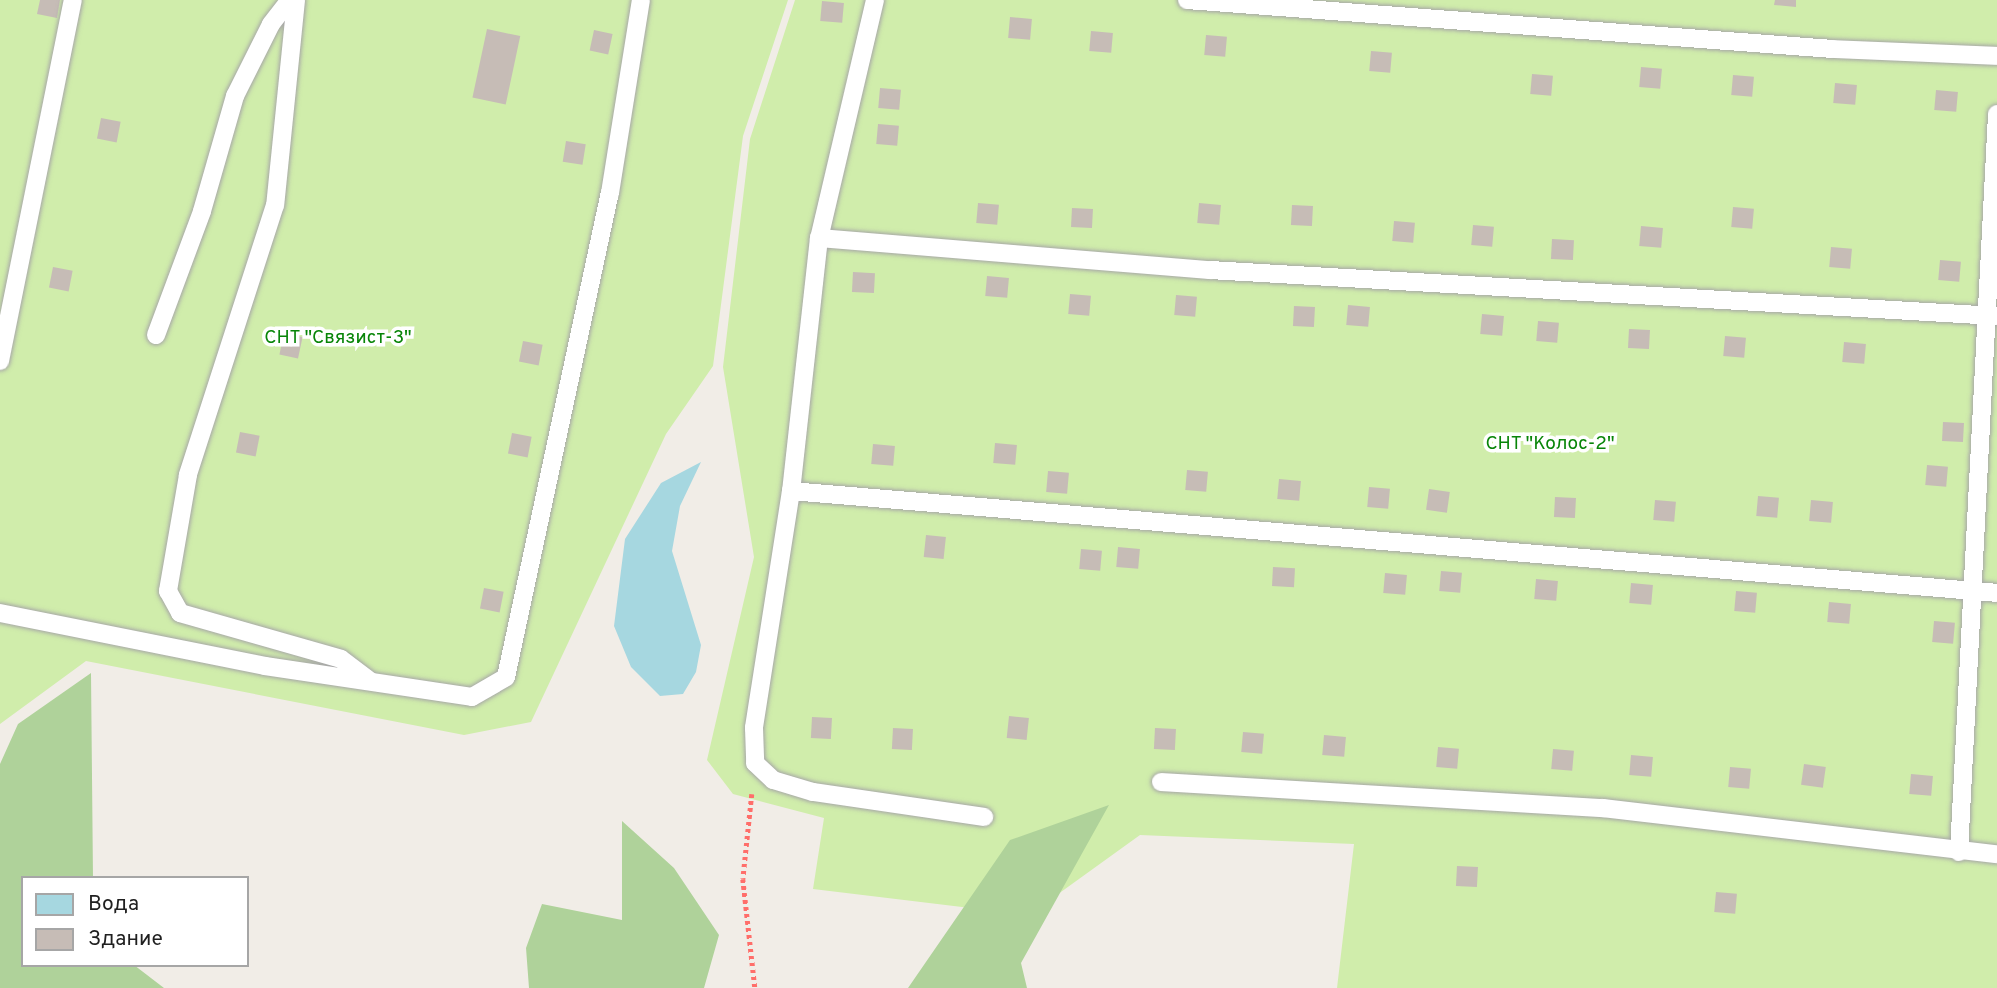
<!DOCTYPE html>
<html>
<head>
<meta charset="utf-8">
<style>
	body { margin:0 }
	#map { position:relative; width:1997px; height:988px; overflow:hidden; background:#f1ede7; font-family:Overpass,sans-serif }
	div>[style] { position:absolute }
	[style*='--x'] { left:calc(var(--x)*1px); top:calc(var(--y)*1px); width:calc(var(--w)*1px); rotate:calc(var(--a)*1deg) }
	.grass>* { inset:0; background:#d0edab }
	.forest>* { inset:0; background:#afd29a }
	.water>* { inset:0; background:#a6d7e0 }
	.building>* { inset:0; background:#c6bcb6; transform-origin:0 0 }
	.path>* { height:4.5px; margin-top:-2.25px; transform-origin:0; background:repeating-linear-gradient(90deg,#ff6e6a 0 3.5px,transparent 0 7px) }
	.roads { filter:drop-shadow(0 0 2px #a7a7a7) drop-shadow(0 0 2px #a7a7a7) }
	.lane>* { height:18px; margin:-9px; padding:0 9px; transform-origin:9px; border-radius:9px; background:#fff }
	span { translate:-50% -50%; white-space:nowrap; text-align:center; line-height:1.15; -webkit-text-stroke:7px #fff; paint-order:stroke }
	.park-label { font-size:19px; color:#088508 }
	.legend { position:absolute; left:21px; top:876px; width:228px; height:91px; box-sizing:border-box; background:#fff; border:2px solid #a6a6a6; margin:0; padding:9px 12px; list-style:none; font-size:21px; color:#202020 }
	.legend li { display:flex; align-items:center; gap:14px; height:35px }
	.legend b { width:35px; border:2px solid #a6a6a6 }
</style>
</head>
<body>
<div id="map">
	<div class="grass">
		<i style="clip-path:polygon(0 0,788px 0,743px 136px,713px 366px,666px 434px,531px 722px,464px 735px,86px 661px,0 724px)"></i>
		<i style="clip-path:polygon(795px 0,1997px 0,1997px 988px,1337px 988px,1354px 844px,1140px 835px,1029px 915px,813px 889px,824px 818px,733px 794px,707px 760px,754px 557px,723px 367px,750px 139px)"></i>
	</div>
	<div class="forest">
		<i style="clip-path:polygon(91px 673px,93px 878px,23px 878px,23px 965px,134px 965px,164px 988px,0 988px,0 764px,18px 724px)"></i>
		<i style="clip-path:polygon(1109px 805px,1021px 963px,1027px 988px,908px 988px,1010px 840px)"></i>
		<i style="clip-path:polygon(622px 821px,674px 868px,719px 935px,704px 988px,529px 988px,526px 948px,542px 904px,622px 920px)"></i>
	</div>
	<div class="water">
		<i style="clip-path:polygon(701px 462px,680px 506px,672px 551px,701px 645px,696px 672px,683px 694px,660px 696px,631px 667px,614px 626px,625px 539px,661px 483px)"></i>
	</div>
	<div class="building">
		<i style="clip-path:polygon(40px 0,60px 0,57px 18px,37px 14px)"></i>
		<i style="clip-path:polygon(1775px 0,1796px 0,1796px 7px,1774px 5px)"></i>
		<i style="left:822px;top:1px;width:22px;height:20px;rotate:5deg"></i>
		<i style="left:1010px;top:17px;width:22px;height:21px;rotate:5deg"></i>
		<i style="left:487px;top:29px;width:34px;height:70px;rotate:12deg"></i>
		<i style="left:594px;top:30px;width:19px;height:21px;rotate:12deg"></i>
		<i style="left:1091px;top:31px;width:22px;height:20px;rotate:5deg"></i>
		<i style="left:1206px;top:35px;width:21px;height:20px;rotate:5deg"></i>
		<i style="left:1371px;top:51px;width:21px;height:20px;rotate:5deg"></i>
		<i style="left:1641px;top:67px;width:21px;height:20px;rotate:5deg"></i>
		<i style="left:1532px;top:74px;width:21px;height:20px;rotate:5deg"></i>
		<i style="left:1733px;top:75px;width:21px;height:20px;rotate:5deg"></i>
		<i style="left:1835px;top:83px;width:22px;height:20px;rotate:5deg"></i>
		<i style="left:880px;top:88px;width:21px;height:20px;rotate:5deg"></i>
		<i style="left:1936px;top:90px;width:22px;height:20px;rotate:5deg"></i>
		<i style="left:101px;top:118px;width:20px;height:21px;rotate:11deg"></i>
		<i style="left:878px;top:124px;width:21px;height:20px;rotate:5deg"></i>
		<i style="left:566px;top:141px;width:20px;height:21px;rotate:9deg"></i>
		<i style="left:978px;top:203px;width:21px;height:20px;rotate:5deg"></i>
		<i style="left:1199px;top:203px;width:22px;height:20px;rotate:5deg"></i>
		<i style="left:1292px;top:205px;width:21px;height:20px;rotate:3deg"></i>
		<i style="left:1733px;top:207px;width:21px;height:20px;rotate:5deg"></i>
		<i style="left:1072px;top:208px;width:21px;height:19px;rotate:3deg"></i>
		<i style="left:1394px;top:221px;width:21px;height:20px;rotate:5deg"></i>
		<i style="left:1473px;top:225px;width:21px;height:20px;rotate:5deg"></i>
		<i style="left:1641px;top:226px;width:22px;height:20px;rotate:5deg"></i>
		<i style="left:1552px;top:239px;width:22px;height:20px;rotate:3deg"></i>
		<i style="left:1831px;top:247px;width:21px;height:20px;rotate:5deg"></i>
		<i style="left:1940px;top:260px;width:21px;height:20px;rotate:5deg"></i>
		<i style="left:53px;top:267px;width:20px;height:21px;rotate:11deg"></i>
		<i style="left:853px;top:272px;width:22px;height:20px;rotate:3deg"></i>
		<i style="left:987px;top:276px;width:22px;height:20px;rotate:5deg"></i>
		<i style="left:1070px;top:294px;width:21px;height:20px;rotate:5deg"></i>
		<i style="left:1176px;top:295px;width:21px;height:20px;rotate:5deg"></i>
		<i style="left:1348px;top:305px;width:22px;height:20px;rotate:5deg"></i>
		<i style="left:1294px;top:306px;width:21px;height:20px;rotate:3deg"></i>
		<i style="left:1482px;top:314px;width:22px;height:20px;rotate:5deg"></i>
		<i style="left:1538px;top:321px;width:21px;height:20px;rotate:5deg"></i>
		<i style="left:1629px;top:329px;width:21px;height:19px;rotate:3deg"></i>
		<i style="left:284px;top:333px;width:19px;height:22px;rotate:12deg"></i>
		<i style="left:1725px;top:336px;width:21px;height:20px;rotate:5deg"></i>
		<i style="left:523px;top:341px;width:20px;height:21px;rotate:11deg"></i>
		<i style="left:1844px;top:342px;width:22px;height:20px;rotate:5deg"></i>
		<i style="left:1943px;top:422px;width:21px;height:19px;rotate:3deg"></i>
		<i style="left:240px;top:432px;width:20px;height:21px;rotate:11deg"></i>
		<i style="left:512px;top:433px;width:20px;height:21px;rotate:11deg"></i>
		<i style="left:995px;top:443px;width:22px;height:20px;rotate:5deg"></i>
		<i style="left:873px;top:444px;width:22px;height:20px;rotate:5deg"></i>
		<i style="left:1927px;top:465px;width:21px;height:20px;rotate:5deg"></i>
		<i style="left:1187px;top:470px;width:21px;height:20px;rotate:5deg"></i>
		<i style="left:1048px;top:471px;width:21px;height:21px;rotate:5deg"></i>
		<i style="left:1279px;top:479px;width:22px;height:20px;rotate:5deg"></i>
		<i style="left:1369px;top:487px;width:21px;height:20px;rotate:5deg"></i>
		<i style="left:1429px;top:489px;width:21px;height:21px;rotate:8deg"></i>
		<i style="left:1758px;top:496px;width:21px;height:20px;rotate:5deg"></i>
		<i style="left:1555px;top:497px;width:21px;height:20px;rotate:3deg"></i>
		<i style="left:1655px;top:500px;width:21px;height:20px;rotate:5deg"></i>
		<i style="left:1811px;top:500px;width:22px;height:21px;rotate:5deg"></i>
		<i style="left:926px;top:535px;width:20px;height:22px;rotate:6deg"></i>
		<i style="left:1118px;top:547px;width:22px;height:20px;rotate:5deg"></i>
		<i style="left:1081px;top:549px;width:21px;height:20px;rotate:5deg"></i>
		<i style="left:1273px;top:567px;width:22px;height:19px;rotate:3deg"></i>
		<i style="left:1441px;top:571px;width:21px;height:20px;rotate:5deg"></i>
		<i style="left:1385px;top:573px;width:22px;height:20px;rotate:5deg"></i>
		<i style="left:1536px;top:579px;width:22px;height:20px;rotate:5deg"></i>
		<i style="left:1631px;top:583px;width:22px;height:20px;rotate:5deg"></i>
		<i style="left:484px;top:588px;width:20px;height:21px;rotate:11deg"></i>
		<i style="left:1736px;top:591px;width:21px;height:20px;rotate:5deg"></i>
		<i style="left:1829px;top:602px;width:22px;height:20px;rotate:5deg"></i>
		<i style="left:1934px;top:621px;width:21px;height:21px;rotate:5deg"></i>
		<i style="left:1009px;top:716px;width:20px;height:22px;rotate:6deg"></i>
		<i style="left:812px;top:717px;width:20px;height:21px;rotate:3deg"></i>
		<i style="left:893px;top:728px;width:20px;height:21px;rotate:3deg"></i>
		<i style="left:1155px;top:728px;width:21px;height:21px;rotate:3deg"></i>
		<i style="left:1243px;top:732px;width:21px;height:20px;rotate:5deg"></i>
		<i style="left:1324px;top:735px;width:22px;height:20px;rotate:5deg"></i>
		<i style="left:1438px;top:747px;width:21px;height:20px;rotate:5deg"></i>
		<i style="left:1553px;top:749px;width:21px;height:20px;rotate:5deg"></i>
		<i style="left:1631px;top:755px;width:22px;height:20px;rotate:5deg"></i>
		<i style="left:1804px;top:764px;width:22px;height:21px;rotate:8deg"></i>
		<i style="left:1730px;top:767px;width:21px;height:20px;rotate:5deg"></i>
		<i style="left:1911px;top:774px;width:22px;height:20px;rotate:5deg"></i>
		<i style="left:1457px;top:866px;width:21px;height:20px;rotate:3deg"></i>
		<i style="left:1716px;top:892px;width:21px;height:20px;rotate:5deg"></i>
	</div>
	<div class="path">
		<i style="--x:752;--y:794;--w:85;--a:96"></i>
		<i style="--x:743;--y:879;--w:110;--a:83.7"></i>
	</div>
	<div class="roads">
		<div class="lane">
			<i style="--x:296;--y:0;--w:206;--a:95.8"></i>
			<i style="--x:275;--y:205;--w:284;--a:107.9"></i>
			<i style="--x:188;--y:475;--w:118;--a:99.8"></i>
			<i style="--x:168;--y:591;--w:25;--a:61"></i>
			<i style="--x:180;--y:613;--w:167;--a:15.9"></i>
			<i style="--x:341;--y:659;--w:36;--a:37"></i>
			<i style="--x:875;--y:0;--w:244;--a:103.2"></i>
			<i style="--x:819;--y:238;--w:255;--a:96.3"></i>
			<i style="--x:791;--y:491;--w:240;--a:98.9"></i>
			<i style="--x:754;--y:728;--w:35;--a:88"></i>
			<i style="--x:755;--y:763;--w:25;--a:43"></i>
			<i style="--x:773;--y:780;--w:42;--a:16.7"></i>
			<i style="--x:813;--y:792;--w:173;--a:8.3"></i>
			<i style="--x:1187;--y:0;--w:647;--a:4.34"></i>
			<i style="--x:1832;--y:49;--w:165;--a:2.4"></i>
			<i style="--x:819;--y:238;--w:392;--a:4.7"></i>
			<i style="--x:1210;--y:270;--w:788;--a:3.35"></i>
			<i style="--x:156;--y:335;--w:132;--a:-69.6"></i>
			<i style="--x:202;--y:211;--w:120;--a:-74"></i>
			<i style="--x:235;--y:96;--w:80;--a:-63.4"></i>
			<i style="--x:271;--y:24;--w:31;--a:-52"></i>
			<i style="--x:0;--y:361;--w:368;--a:-78.6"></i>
			<i style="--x:791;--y:491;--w:1210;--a:4.83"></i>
			<i style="--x:0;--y:613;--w:270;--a:11.3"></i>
			<i style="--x:265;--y:666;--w:209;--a:8.5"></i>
			<i style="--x:472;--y:697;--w:39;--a:-30"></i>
			<i style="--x:506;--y:677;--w:495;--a:-77.9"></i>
			<i style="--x:610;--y:193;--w:195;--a:-80.9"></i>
			<i style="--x:1161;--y:782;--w:443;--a:3.4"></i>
			<i style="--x:1603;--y:808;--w:397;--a:6.7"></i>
			<i style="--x:1959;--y:852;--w:739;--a:-87.05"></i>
		</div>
	</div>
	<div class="park-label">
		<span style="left:338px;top:339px">СНТ "Связист-3"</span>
		<span style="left:1550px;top:445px">СНТ "Колос-2"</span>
	</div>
	<ul class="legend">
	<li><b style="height:19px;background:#a6d7e0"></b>Вода</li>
	<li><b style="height:19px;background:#c6bcb6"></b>Здание</li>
	</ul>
</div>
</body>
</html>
